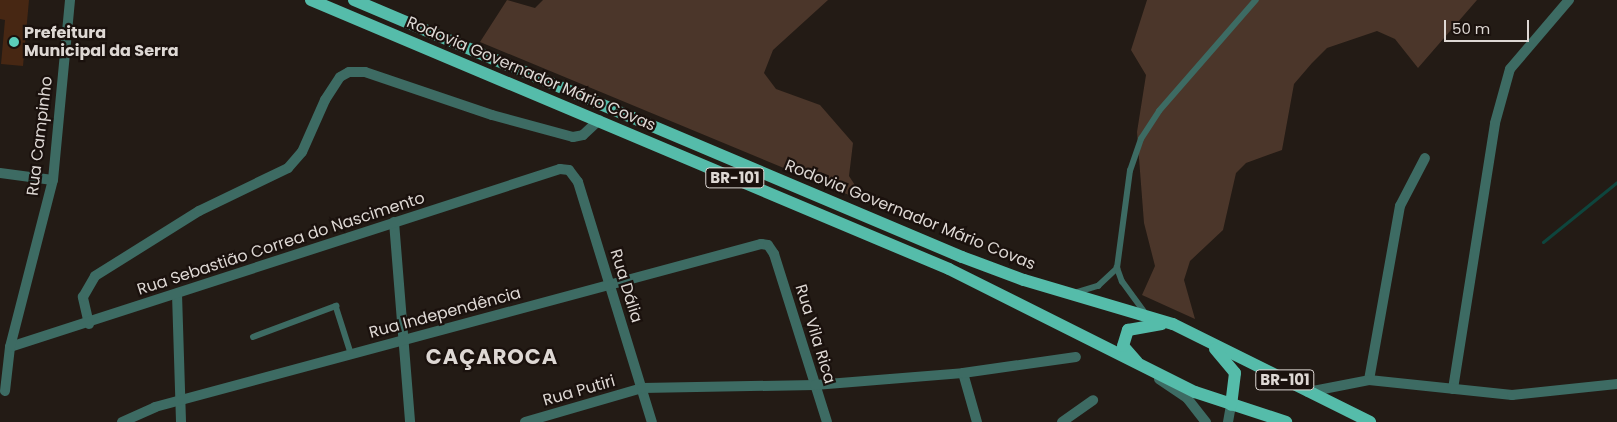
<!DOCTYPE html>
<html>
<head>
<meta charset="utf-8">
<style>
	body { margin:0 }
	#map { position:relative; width:1617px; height:422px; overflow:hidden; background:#231b15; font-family:Poppins,sans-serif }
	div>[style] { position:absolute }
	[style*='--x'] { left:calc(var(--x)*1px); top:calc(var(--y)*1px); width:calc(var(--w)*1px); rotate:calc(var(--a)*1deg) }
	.green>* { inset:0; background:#4b362a }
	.stream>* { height:3px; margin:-1.5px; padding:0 1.5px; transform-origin:1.5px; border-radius:1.5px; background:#0e453d }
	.building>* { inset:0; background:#472713 }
	.service>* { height:5.5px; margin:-2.75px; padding:0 2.75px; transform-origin:2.75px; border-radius:2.75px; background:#3d6b63 }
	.minor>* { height:10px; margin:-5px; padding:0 5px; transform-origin:5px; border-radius:5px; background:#3d6b63 }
	.tertiary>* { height:10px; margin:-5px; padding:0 5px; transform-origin:5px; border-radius:5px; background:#3d6b63 }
	.primary>* { height:12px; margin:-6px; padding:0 6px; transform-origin:6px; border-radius:6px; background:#55bcaa }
	.dots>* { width:14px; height:14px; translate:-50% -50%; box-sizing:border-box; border:2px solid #1a110d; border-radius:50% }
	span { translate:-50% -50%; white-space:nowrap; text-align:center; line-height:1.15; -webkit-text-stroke:4.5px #1a110d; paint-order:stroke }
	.shield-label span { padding:1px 4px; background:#1a110d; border:1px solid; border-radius:4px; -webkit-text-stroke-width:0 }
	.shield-label { font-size:15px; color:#ded8d4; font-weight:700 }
	.poi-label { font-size:16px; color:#ded8d4; font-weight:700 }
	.left { translate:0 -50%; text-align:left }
	.street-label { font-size:16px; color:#ded8d4 }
	.district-label { font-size:21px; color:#ded8d4; font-weight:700; letter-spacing:1px }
	.scale { position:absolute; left:1444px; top:20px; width:85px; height:22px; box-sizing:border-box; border:2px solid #ded8d4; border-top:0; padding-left:6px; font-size:15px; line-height:18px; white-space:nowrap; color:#ded8d4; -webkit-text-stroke:4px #1a110d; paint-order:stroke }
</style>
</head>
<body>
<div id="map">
	<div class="green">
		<i style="clip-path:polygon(507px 0,535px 8px,543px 0,828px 0,773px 50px,764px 73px,776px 89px,820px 105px,853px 143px,849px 176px,866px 202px,480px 42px)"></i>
		<i style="clip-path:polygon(1147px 0,1477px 0,1418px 68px,1395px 39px,1377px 31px,1327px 48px,1312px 63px,1294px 84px,1282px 150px,1246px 163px,1236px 173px,1223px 230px,1190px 261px,1184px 280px,1195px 319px,1142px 295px,1155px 266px,1144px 223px,1137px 132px,1146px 75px,1131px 50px)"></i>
	</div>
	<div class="stream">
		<i style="--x:1543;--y:242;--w:95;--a:-39"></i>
	</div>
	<div class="building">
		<i style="clip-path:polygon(0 0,29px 0,23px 66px,1px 64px,5px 20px,0 19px)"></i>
	</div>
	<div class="service">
		<i style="--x:1078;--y:292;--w:21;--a:-17"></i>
		<i style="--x:1098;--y:286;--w:26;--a:-43"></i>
		<i style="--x:1144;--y:312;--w:37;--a:-126"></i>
		<i style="--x:1122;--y:282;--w:15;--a:-110"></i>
		<i style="--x:1117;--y:268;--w:98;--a:-82.4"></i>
		<i style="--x:1130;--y:171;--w:34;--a:-71"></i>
		<i style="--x:1141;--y:139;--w:33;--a:-57"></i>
		<i style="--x:1159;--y:111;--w:147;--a:-48.9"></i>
		<i style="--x:253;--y:337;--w:89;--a:-20.5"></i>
		<i style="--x:336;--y:306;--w:49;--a:72.3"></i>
	</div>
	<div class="minor">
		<i style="--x:0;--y:173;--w:53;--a:7.5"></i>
		<i style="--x:394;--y:222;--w:201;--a:85.4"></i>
		<i style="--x:177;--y:294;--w:128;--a:88.2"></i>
		<i style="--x:89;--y:324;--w:28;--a:-103"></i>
		<i style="--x:83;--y:297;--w:24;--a:-60"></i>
		<i style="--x:95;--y:276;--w:123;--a:-32"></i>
		<i style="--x:199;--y:211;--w:99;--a:-25.8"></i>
		<i style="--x:288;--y:168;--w:21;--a:-49"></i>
		<i style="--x:302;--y:152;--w:57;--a:-66.1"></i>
		<i style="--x:325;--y:100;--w:27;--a:-57"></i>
		<i style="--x:340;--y:77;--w:10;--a:-29"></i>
		<i style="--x:349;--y:72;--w:16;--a:0"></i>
		<i style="--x:365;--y:72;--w:134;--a:18.7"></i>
		<i style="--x:492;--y:115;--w:84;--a:15.2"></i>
		<i style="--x:573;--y:137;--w:10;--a:-11"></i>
		<i style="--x:583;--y:135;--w:22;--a:-43"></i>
		<i style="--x:10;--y:347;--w:578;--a:-17.93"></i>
		<i style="--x:560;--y:169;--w:9;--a:6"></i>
		<i style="--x:569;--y:170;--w:15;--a:53"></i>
		<i style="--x:578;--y:182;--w:251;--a:72.9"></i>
		<i style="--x:963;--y:373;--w:51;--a:74.1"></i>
		<i style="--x:1369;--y:380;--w:177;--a:-79.9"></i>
		<i style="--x:1400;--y:206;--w:54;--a:-62.5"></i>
		<i style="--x:1453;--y:389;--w:269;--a:-81"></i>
		<i style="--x:1495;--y:123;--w:56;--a:-74.5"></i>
		<i style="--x:1510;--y:69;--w:91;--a:-49.5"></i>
		<i style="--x:5;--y:391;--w:44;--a:-83.5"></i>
		<i style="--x:10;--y:347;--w:172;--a:-75.6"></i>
		<i style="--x:53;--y:180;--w:181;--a:-84.6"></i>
		<i style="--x:1308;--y:392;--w:62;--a:-11.1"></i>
		<i style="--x:1369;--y:380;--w:144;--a:6"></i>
		<i style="--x:1512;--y:395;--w:106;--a:-6"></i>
		<i style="--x:122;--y:422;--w:36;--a:-24"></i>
		<i style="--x:155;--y:407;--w:628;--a:-15.05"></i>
		<i style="--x:761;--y:244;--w:7;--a:8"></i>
		<i style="--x:768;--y:245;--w:11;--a:56"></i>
		<i style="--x:774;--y:254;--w:176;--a:72.5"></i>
		<i style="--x:525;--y:422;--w:122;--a:-16.2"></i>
		<i style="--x:642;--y:388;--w:173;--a:-1"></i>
		<i style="--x:815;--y:385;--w:148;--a:-4.6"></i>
		<i style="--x:963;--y:373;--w:114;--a:-8.1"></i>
		<i style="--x:1062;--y:422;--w:38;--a:-35"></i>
	</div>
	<div class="tertiary">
		<i style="--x:1159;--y:379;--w:34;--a:34"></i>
		<i style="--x:1187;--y:398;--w:31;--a:52"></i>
		<i style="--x:1228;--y:422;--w:17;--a:-80"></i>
	</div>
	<div class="primary">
		<i style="--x:311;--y:0;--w:692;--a:22.86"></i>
		<i style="--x:949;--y:269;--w:275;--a:26.6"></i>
		<i style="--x:1195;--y:392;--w:96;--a:18.2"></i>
		<i style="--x:354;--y:0;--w:660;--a:22.91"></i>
		<i style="--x:962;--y:257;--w:66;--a:20.4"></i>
		<i style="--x:1024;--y:280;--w:155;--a:16.5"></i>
		<i style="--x:1173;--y:324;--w:220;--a:26.4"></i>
		<i style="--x:1215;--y:349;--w:31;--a:50"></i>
		<i style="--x:1235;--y:373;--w:32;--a:97"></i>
		<i style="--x:1137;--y:362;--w:21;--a:-131"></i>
		<i style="--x:1123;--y:346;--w:17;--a:-73"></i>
		<i style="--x:1128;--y:330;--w:34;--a:-10"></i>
	</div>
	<div class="dots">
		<i style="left:14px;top:42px;background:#5bcebb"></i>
	</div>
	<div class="shield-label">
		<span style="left:735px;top:178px">BR-101</span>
		<span style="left:1285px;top:380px">BR-101</span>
	</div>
	<div class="poi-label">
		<span class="left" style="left:24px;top:42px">Prefeitura<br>Municipal da Serra</span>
	</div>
	<div class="street-label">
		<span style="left:531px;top:74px;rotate:23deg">Rodovia Governador Mário Covas</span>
		<span style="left:40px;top:136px;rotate:-83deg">Rua Campinho</span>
		<span style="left:910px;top:215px;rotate:22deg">Rodovia Governador Mário Covas</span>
		<span style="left:281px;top:244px;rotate:-18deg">Rua Sebastião Correa do Nascimento</span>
		<span style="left:626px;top:286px;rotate:73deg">Rua Dália</span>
		<span style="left:445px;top:313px;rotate:-15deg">Rua Independência</span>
		<span style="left:815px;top:334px;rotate:73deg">Rua Vila Rica</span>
		<span style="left:579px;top:391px;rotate:-16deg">Rua Putiri</span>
	</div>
	<div class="district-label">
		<span style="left:492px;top:357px">CAÇAROCA</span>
	</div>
	<div class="scale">50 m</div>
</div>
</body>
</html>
